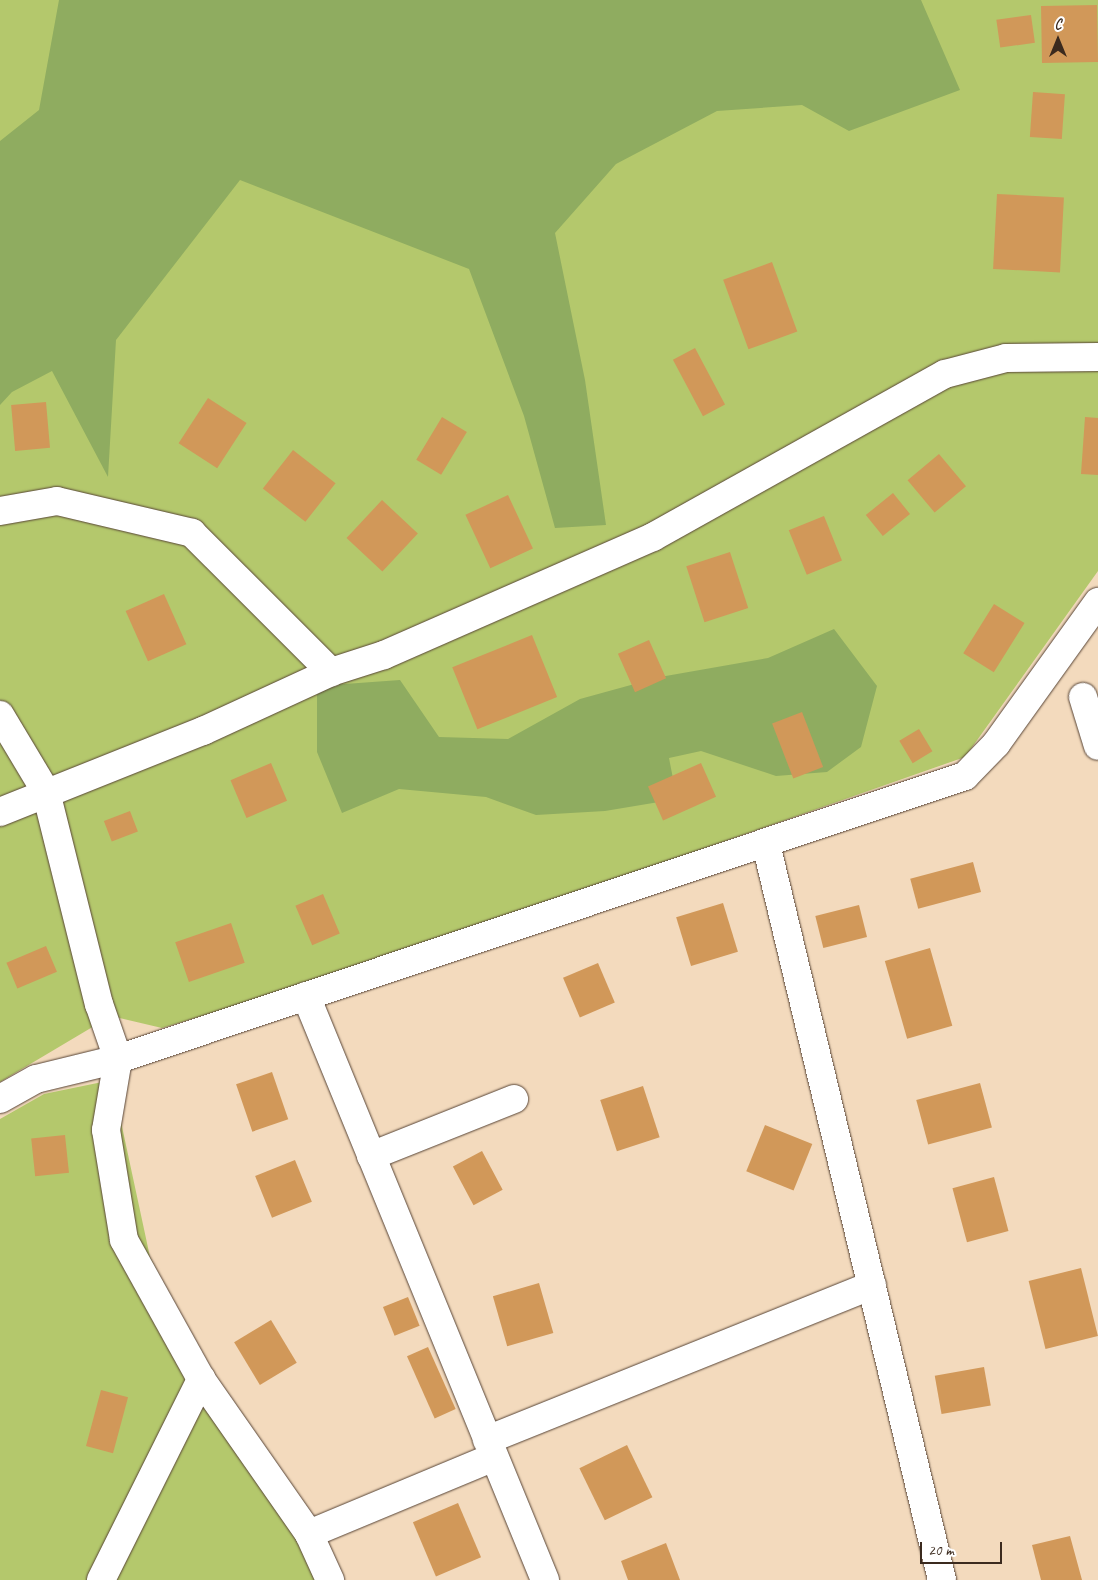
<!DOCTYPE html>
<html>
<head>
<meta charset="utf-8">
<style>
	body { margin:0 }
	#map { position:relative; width:1098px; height:1580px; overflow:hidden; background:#f3dabd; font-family:Caveat,sans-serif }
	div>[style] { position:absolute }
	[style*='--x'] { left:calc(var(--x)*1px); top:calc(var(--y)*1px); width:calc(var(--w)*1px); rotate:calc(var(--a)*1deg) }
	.green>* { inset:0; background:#b4c86c }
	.forest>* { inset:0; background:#8fac60 }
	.building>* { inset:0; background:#d19859; transform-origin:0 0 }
	.roads { filter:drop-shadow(0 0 1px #574436) drop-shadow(0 0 1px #574436) }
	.minor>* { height:28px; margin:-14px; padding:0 14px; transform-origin:14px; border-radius:14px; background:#fff }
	span { translate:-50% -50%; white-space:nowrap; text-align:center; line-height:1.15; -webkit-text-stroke:5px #fff; paint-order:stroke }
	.north { position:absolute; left:1033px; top:15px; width:50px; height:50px; -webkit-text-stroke:4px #fff; paint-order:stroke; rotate:0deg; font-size:14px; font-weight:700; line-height:20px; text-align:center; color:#3b2a1e }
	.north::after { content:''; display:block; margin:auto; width:18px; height:22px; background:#3b2a1e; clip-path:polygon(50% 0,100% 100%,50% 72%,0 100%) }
	.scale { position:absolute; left:920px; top:1542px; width:82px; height:22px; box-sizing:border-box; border:2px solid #3b2a1e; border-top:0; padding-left:6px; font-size:15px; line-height:18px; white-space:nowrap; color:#3b2a1e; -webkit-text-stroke:4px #fff; paint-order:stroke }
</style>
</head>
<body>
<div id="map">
	<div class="green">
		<i style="clip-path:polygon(0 0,1098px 0,1098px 571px,965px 757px,380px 962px,162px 1028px,111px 1016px,0 1082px)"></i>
		<i style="clip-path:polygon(112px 1080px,150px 1257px,217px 1386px,326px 1580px,0 1580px,0 1119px,44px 1094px)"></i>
	</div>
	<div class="forest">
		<i style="clip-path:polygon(59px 0,921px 0,960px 90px,849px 131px,802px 105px,717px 111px,616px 164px,555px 233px,585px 380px,606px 525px,555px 528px,524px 416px,469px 269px,240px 180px,116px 340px,108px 477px,52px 371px,12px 392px,0 405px,0 141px,39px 110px)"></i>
		<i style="clip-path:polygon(834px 629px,877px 686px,861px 747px,827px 772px,776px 776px,701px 751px,669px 758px,677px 799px,605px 811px,536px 815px,486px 797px,399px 789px,342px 813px,317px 752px,317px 686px,400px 680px,439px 737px,508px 739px,580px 699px,660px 677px,768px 658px)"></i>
	</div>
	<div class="building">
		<i style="left:1097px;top:5px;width:57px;height:56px;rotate:89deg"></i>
		<i style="left:1031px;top:15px;width:28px;height:35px;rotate:82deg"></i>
		<i style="left:1033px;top:92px;width:32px;height:45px;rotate:4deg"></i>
		<i style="left:997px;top:194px;width:67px;height:75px;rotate:3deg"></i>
		<i style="left:772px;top:262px;width:74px;height:52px;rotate:70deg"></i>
		<i style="left:695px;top:348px;width:64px;height:25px;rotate:62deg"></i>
		<i style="left:208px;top:398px;width:46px;height:54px;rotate:33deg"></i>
		<i style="left:46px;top:402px;width:46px;height:35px;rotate:85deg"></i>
		<i style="left:442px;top:417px;width:29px;height:50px;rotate:31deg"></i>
		<i style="clip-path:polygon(1085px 417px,1098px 418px,1098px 475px,1081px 474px)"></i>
		<i style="left:293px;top:450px;width:54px;height:49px;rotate:38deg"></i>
		<i style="left:939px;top:454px;width:42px;height:41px;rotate:50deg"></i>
		<i style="left:893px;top:493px;width:27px;height:35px;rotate:51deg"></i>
		<i style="left:508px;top:495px;width:59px;height:47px;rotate:65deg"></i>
		<i style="left:382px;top:500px;width:49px;height:52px;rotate:43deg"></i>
		<i style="left:824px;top:516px;width:48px;height:38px;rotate:68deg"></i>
		<i style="left:730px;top:552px;width:59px;height:46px;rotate:72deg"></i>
		<i style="left:164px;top:594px;width:55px;height:42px;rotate:66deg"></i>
		<i style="left:994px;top:604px;width:36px;height:58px;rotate:32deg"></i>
		<i style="left:532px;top:635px;width:67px;height:86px;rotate:68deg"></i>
		<i style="left:649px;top:640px;width:42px;height:34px;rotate:66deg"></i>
		<i style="left:802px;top:712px;width:59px;height:32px;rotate:69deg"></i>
		<i style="left:919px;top:729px;width:26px;height:23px;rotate:59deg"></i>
		<i style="left:271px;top:763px;width:41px;height:44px;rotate:67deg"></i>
		<i style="left:701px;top:763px;width:37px;height:58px;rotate:66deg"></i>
		<i style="left:130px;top:811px;width:22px;height:28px;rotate:69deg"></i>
		<i style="left:973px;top:862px;width:31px;height:65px;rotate:75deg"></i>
		<i style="left:323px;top:894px;width:43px;height:30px;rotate:67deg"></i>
		<i style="left:723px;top:903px;width:51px;height:49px;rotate:73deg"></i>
		<i style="left:859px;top:905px;width:33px;height:45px;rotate:76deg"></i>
		<i style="left:231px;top:923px;width:42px;height:59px;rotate:71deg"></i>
		<i style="left:46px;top:946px;width:28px;height:43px;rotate:67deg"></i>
		<i style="left:930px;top:948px;width:81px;height:47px;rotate:74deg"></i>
		<i style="left:598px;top:963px;width:43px;height:38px;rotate:67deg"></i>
		<i style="left:272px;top:1072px;width:50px;height:38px;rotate:71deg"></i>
		<i style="left:980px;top:1083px;width:46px;height:66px;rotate:75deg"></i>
		<i style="left:643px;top:1086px;width:54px;height:45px;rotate:72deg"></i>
		<i style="left:765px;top:1125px;width:51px;height:50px;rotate:22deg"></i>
		<i style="left:65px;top:1135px;width:38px;height:34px;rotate:84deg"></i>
		<i style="left:482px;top:1151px;width:44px;height:33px;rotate:62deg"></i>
		<i style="left:295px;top:1160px;width:45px;height:43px;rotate:68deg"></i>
		<i style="left:994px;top:1177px;width:56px;height:43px;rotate:75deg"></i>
		<i style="left:1081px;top:1268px;width:70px;height:54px;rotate:76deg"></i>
		<i style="left:539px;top:1283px;width:52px;height:48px;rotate:74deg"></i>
		<i style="left:408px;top:1297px;width:31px;height:27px;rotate:68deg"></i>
		<i style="left:271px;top:1320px;width:50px;height:43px;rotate:59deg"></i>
		<i style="left:428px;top:1347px;width:68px;height:23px;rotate:66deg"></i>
		<i style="left:984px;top:1367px;width:39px;height:50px;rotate:80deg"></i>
		<i style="left:101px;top:1390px;width:28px;height:58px;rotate:15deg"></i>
		<i style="left:627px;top:1445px;width:58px;height:53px;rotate:64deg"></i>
		<i style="left:458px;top:1503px;width:59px;height:49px;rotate:67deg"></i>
		<i style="clip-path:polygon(1070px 1536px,1082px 1580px,1041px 1580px,1032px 1545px)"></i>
		<i style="clip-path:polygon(666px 1543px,680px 1580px,628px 1580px,621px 1561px)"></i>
	</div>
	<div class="roads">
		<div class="minor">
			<i style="--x:0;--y:511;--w:58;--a:-10"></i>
			<i style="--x:57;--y:501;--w:139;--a:13.3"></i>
			<i style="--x:192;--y:533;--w:197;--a:45"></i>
			<i style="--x:1083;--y:697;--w:51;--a:73"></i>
			<i style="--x:0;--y:715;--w:90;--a:59.1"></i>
			<i style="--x:46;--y:792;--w:219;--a:76"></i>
			<i style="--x:99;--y:1004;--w:58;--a:70.9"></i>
			<i style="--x:118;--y:1059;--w:72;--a:99.6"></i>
			<i style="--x:106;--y:1130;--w:111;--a:80.7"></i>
			<i style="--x:124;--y:1240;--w:159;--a:61"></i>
			<i style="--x:201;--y:1379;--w:189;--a:55.1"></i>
			<i style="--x:309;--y:1534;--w:51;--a:65.5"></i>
			<i style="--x:0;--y:812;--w:219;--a:-21.8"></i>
			<i style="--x:203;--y:731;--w:141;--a:-24.7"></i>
			<i style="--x:331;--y:672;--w:56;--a:-17.8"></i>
			<i style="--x:384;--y:655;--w:294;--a:-23.7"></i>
			<i style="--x:653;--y:537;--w:334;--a:-29.2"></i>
			<i style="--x:945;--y:374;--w:63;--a:-14.7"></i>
			<i style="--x:1006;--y:358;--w:92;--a:-0.6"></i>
			<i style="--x:766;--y:844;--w:757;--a:76.55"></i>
			<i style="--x:306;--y:996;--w:631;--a:67.74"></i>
			<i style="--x:0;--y:1099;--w:41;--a:-29.1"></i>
			<i style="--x:36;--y:1079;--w:84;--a:-13.7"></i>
			<i style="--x:118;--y:1059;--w:893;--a:-18.48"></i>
			<i style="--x:965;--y:776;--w:45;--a:-45.9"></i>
			<i style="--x:996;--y:744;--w:175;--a:-54.3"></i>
			<i style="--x:371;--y:1156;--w:154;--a:-21.7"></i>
			<i style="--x:487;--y:1440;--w:415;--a:-21.9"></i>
			<i style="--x:309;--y:1534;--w:200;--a:-22.6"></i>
			<i style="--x:101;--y:1580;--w:225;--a:-63.5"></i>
		</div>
	</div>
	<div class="north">С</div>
	<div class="scale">20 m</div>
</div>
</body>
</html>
